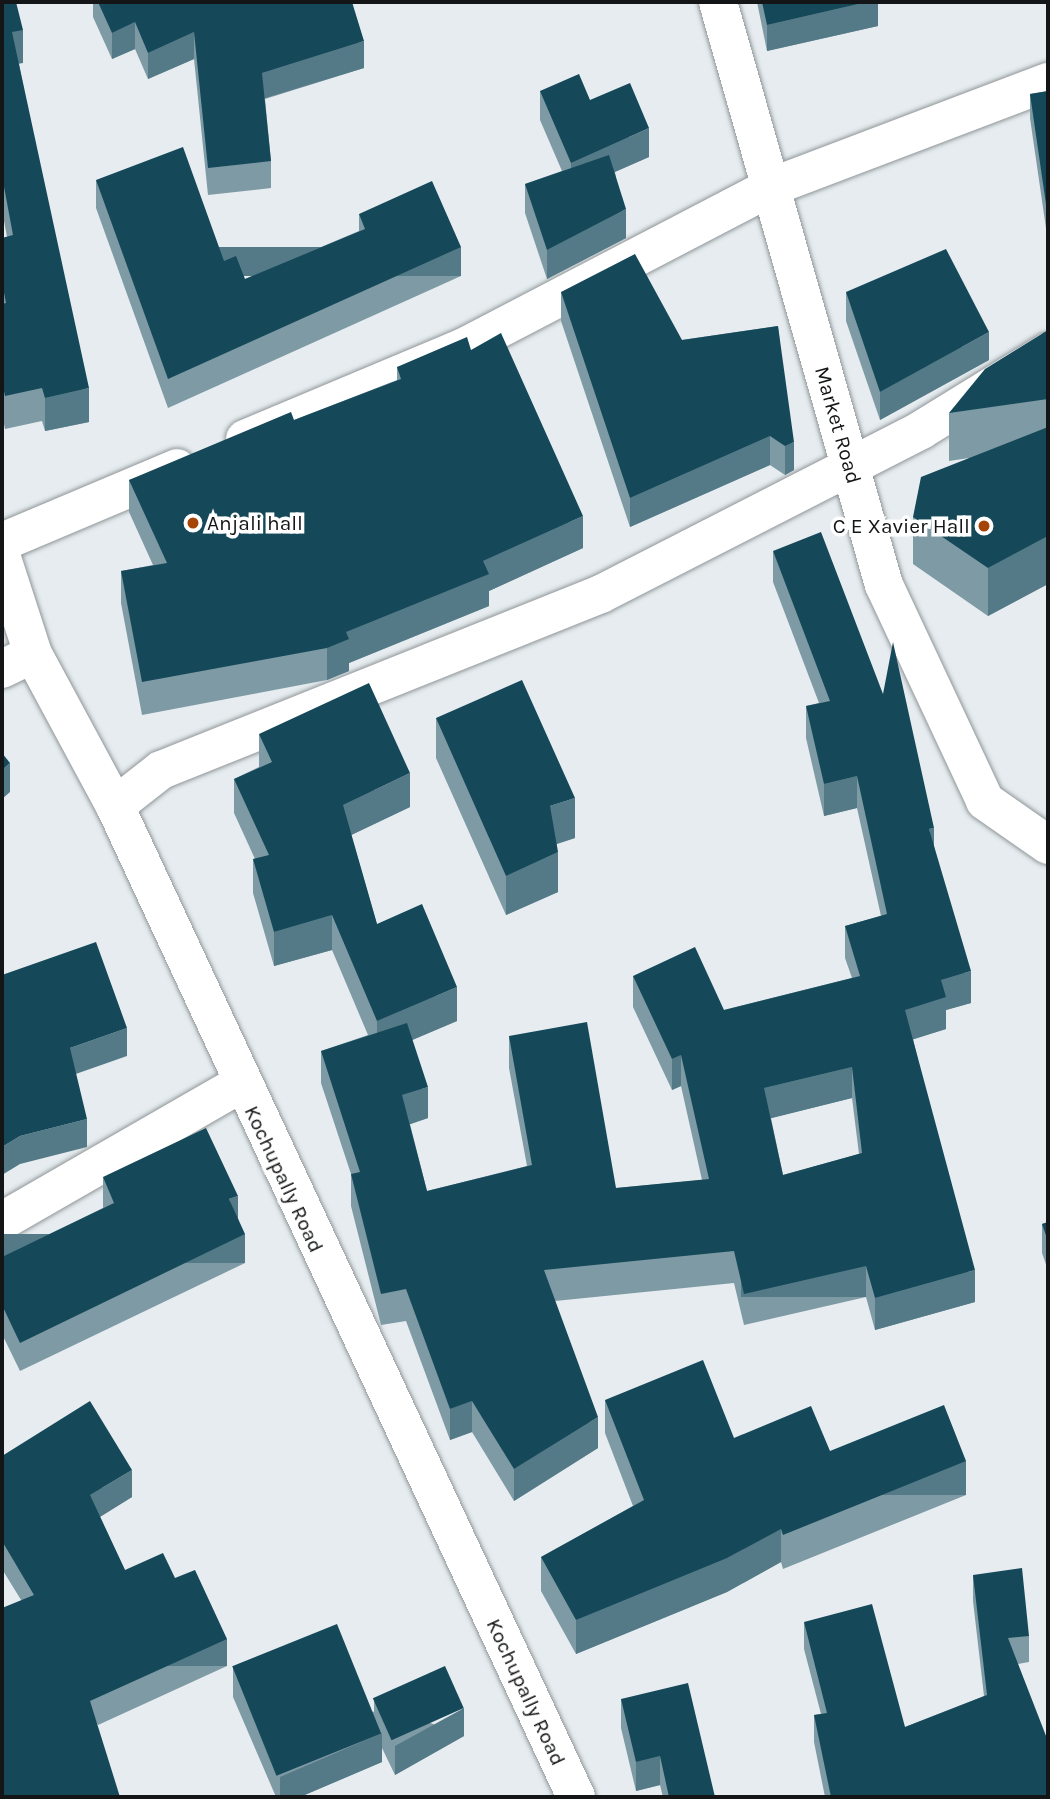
<!DOCTYPE html>
<html>
<head>
<meta charset="utf-8">
<style>
	body { margin:0 }
	#map { position:relative; width:1050px; height:1799px; overflow:hidden; background:#e6ecef; font-family:Karla,sans-serif }
	div>[style] { position:absolute }
	[style*='--x'] { left:calc(var(--x)*1px); top:calc(var(--y)*1px); width:calc(var(--w)*1px); rotate:calc(var(--a)*1deg) }
	.roads { filter:drop-shadow(0 0 2px #8f9598) drop-shadow(0 0 2px #8f9598) }
	.minor>* { height:38px; margin:-19px; padding:0 19px; transform-origin:19px; border-radius:19px; background:#fff }
	.secondary>* { height:38px; margin:-19px; padding:0 19px; transform-origin:19px; border-radius:19px; background:#fff }
	.wall>* { inset:0; background:#7e9aa4 }
	.shaded-wall>* { inset:0; background:#547a87; transform-origin:0 0 }
	.building>* { inset:0; background:#15495a; transform-origin:0 0 }
	.dots>* { width:19px; height:19px; translate:-50% -50%; box-sizing:border-box; border:4px solid #fff; border-radius:50% }
	span { translate:-50% -50%; white-space:nowrap; text-align:center; line-height:1.15; -webkit-text-stroke:7px #fff; paint-order:stroke }
	.street-label { font-size:21px; color:#131516 }
	.poi-label { font-size:21px; color:#131516 }
	.left { translate:0 -50%; text-align:left }
	.right { translate:-100% -50%; text-align:right }
	.frame { position:absolute; inset:0; border:4px solid #131516; pointer-events:none }
</style>
</head>
<body>
<div id="map">
	<div class="roads">
		<div class="minor">
			<i style="--x:718;--y:2;--w:606;--a:74.11"></i>
			<i style="--x:884;--y:585;--w:238;--a:64.9"></i>
			<i style="--x:985;--y:801;--w:77;--a:34.9"></i>
			<i style="--x:245;--y:439;--w:238;--a:-22.8"></i>
			<i style="--x:464;--y:347;--w:346;--a:-27.5"></i>
			<i style="--x:771;--y:187;--w:296;--a:-20.8"></i>
			<i style="--x:2;--y:542;--w:190;--a:-22.9"></i>
			<i style="--x:115;--y:806;--w:58;--a:-38"></i>
			<i style="--x:161;--y:770;--w:474;--a:-21.8"></i>
			<i style="--x:601;--y:594;--w:360;--a:-27.1"></i>
			<i style="--x:921;--y:430;--w:149;--a:-31.6"></i>
			<i style="--x:2;--y:1221;--w:275;--a:-29.9"></i>
		</div>
		<div class="secondary">
			<i style="--x:2;--y:558;--w:101;--a:72.1"></i>
			<i style="--x:33;--y:654;--w:173;--a:61.7"></i>
			<i style="--x:115;--y:806;--w:1093;--a:65.05"></i>
			<i style="--x:2;--y:669;--w:34;--a:-26"></i>
		</div>
	</div>
	<div class="wall">
		<i style="clip-path:polygon(2px 2px,23px 63px,19px 64px,89px 422px,45px 431px,42px 421px,5px 429px,2px 414px,2px 238px,7px 237px,2px 210px)"></i>
		<i style="clip-path:polygon(93px 2px,352px 2px,364px 68px,265px 99px,271px 161px,271px 188px,208px 195px,194px 59px,148px 79px,135px 49px,112px 59px,93px 17px)"></i>
		<i style="clip-path:polygon(757px 2px,878px 2px,878px 26px,767px 51px)"></i>
		<i style="clip-path:polygon(540px 91px,590px 100px,649px 157px,615px 172px,626px 238px,547px 279px,525px 213px,525px 184px,562px 171px,540px 120px)"></i>
		<i style="clip-path:polygon(1048px 91px,1048px 242px,1030px 118px,1030px 94px)"></i>
		<i style="clip-path:polygon(96px 180px,224px 261px,245px 279px,359px 231px,359px 214px,461px 276px,168px 408px,96px 208px)"></i>
		<i style="clip-path:polygon(561px 292px,682px 340px,778px 326px,794px 470px,785px 475px,770px 465px,630px 527px,561px 321px)"></i>
		<i style="clip-path:polygon(846px 292px,989px 360px,880px 420px,846px 321px)"></i>
		<i style="clip-path:polygon(1048px 330px,1048px 584px,988px 616px,913px 564px,913px 517px,969px 458px,949px 461px,949px 413px)"></i>
		<i style="clip-path:polygon(471px 350px,583px 548px,489px 591px,489px 606px,349px 663px,349px 671px,327px 680px,142px 715px,121px 603px,121px 571px,153px 565px,129px 512px,129px 480px,294px 420px,397px 380px,397px 367px)"></i>
		<i style="clip-path:polygon(evenodd,773px 551px,934px 846px,971px 1003px,946px 1010px,946px 1029px,913px 1039px,975px 1302px,875px 1330px,866px 1297px,744px 1325px,734px 1283px,555px 1301px,598px 1448px,514px 1501px,472px 1432px,450px 1440px,406px 1321px,381px 1325px,351px 1206px,351px 1174px,321px 1083px,321px 1051px,368px 1035px,332px 950px,274px 966px,253px 893px,253px 859px,255px 859px,234px 813px,234px 779px,259px 767px,259px 734px,410px 807px,351px 835px,377px 924px,457px 1021px,412px 1040px,428px 1118px,410px 1124px,427px 1191px,527px 1166px,509px 1068px,509px 1036px,616px 1188px,702px 1180px,681px 1086px,672px 1090px,633px 1007px,633px 976px,724px 1010px,852px 978px,845px 958px,845px 926px,881px 916px,857px 808px,824px 816px,806px 738px,806px 706px,819px 703px,773px 582px,773px 551px,852px 1098px,859px 1154px,783px 1175px,771px 1118px,852px 1098px)"></i>
		<i style="clip-path:polygon(436px 718px,575px 838px,557px 844px,558px 892px,506px 915px,436px 758px)"></i>
		<i style="clip-path:polygon(103px 1177px,238px 1218px,245px 1263px,20px 1371px,2px 1334px,2px 1257px,103px 1208px)"></i>
		<i style="clip-path:polygon(1048px 1222px,1048px 1270px,1042px 1253px,1042px 1224px)"></i>
		<i style="clip-path:polygon(605px 1400px,734px 1438px,830px 1451px,966px 1495px,783px 1569px,781px 1562px,727px 1592px,576px 1654px,541px 1591px,541px 1557px,633px 1506px,605px 1433px)"></i>
		<i style="clip-path:polygon(2px 1456px,132px 1497px,100px 1517px,125px 1570px,175px 1578px,227px 1666px,98px 1725px,2px 1569px)"></i>
		<i style="clip-path:polygon(973px 1575px,1029px 1636px,1029px 1662px,1018px 1664px,1048px 1797px,825px 1797px,814px 1742px,814px 1715px,821px 1714px,804px 1649px,804px 1622px,905px 1727px,984px 1696px,973px 1601px)"></i>
		<i style="clip-path:polygon(233px 1668px,374px 1712px,374px 1701px,464px 1736px,395px 1775px,382px 1748px,382px 1762px,300px 1797px,276px 1797px,233px 1697px)"></i>
		<i style="clip-path:polygon(621px 1699px,715px 1797px,663px 1797px,660px 1785px,636px 1791px,621px 1728px)"></i>
	</div>
	<div class="shaded-wall">
		<i style="clip-path:polygon(867px 2px,878px 2px,878px 26px,767px 51px,767px 25px)"></i>
		<i style="clip-path:polygon(135px 22px,135px 49px,112px 59px,112px 33px)"></i>
		<i style="left:23px;top:30px;width:33px;height:11px;rotate:90deg"></i>
		<i style="clip-path:polygon(194px 32px,194px 59px,148px 79px,148px 53px)"></i>
		<i style="clip-path:polygon(364px 41px,364px 68px,262px 99px,262px 73px)"></i>
		<i style="clip-path:polygon(649px 128px,649px 157px,571px 191px,571px 163px)"></i>
		<i style="clip-path:polygon(626px 209px,626px 238px,547px 279px,547px 250px)"></i>
		<i style="left:461px;top:247px;width:29px;height:321px;rotate:90deg"></i>
		<i style="clip-path:polygon(989px 332px,989px 360px,880px 420px,880px 392px)"></i>
		<i style="clip-path:polygon(89px 388px,89px 422px,45px 431px,45px 398px)"></i>
		<i style="clip-path:polygon(770px 436px,770px 465px,630px 527px,630px 498px)"></i>
		<i style="clip-path:polygon(794px 442px,794px 470px,785px 475px,785px 446px)"></i>
		<i style="clip-path:polygon(583px 516px,583px 548px,489px 591px,489px 606px,349px 663px,349px 671px,327px 680px,327px 648px,346px 632px,483px 561px)"></i>
		<i style="clip-path:polygon(1048px 536px,1048px 584px,988px 616px,988px 568px)"></i>
		<i style="clip-path:polygon(10px 763px,10px 792px,2px 799px,2px 770px)"></i>
		<i style="clip-path:polygon(410px 773px,410px 807px,343px 839px,343px 805px)"></i>
		<i style="clip-path:polygon(857px 776px,857px 808px,824px 816px,824px 784px)"></i>
		<i style="clip-path:polygon(575px 798px,575px 838px,550px 846px,550px 806px)"></i>
		<i style="clip-path:polygon(934px 828px,934px 859px,929px 829px)"></i>
		<i style="clip-path:polygon(558px 852px,558px 892px,506px 915px,506px 876px)"></i>
		<i style="clip-path:polygon(332px 915px,332px 950px,274px 966px,274px 932px)"></i>
		<i style="clip-path:polygon(971px 971px,971px 1003px,946px 1010px,946px 1029px,905px 1042px,905px 1010px,941px 980px)"></i>
		<i style="clip-path:polygon(457px 987px,457px 1021px,377px 1055px,377px 1021px)"></i>
		<i style="clip-path:polygon(127px 1028px,127px 1056px,70px 1076px,70px 1048px)"></i>
		<i style="clip-path:polygon(681px 1055px,681px 1086px,672px 1090px,672px 1059px)"></i>
		<i style="clip-path:polygon(852px 1067px,852px 1098px,764px 1120px,764px 1088px)"></i>
		<i style="clip-path:polygon(428px 1087px,428px 1118px,402px 1127px,402px 1095px)"></i>
		<i style="clip-path:polygon(87px 1119px,87px 1147px,20px 1164px,2px 1175px,2px 1147px,20px 1136px)"></i>
		<i style="clip-path:polygon(238px 1196px,238px 1225px,229px 1199px)"></i>
		<i style="left:245px;top:1234px;width:29px;height:250px;rotate:90deg"></i>
		<i style="left:866px;top:1266px;width:31px;height:125px;rotate:90deg"></i>
		<i style="clip-path:polygon(975px 1270px,975px 1302px,875px 1330px,875px 1298px)"></i>
		<i style="clip-path:polygon(472px 1401px,472px 1432px,450px 1440px,450px 1409px)"></i>
		<i style="clip-path:polygon(598px 1417px,598px 1448px,514px 1501px,514px 1469px)"></i>
		<i style="left:966px;top:1461px;width:34px;height:197px;rotate:90deg"></i>
		<i style="clip-path:polygon(132px 1470px,132px 1497px,90px 1523px,90px 1495px)"></i>
		<i style="clip-path:polygon(781px 1529px,781px 1562px,727px 1592px,576px 1654px,576px 1620px)"></i>
		<i style="left:227px;top:1639px;width:27px;height:150px;rotate:90deg"></i>
		<i style="clip-path:polygon(464px 1708px,464px 1736px,395px 1775px,395px 1746px)"></i>
		<i style="clip-path:polygon(382px 1733px,382px 1762px,300px 1797px,280px 1797px,280px 1777px)"></i>
		<i style="clip-path:polygon(660px 1756px,660px 1785px,636px 1791px,636px 1762px)"></i>
	</div>
	<div class="building">
		<i style="clip-path:polygon(2px 2px,16px 2px,23px 30px,12px 32px,89px 388px,45px 398px,42px 388px,5px 396px,2px 381px,2px 304px,6px 303px,2px 282px,2px 238px,13px 235px,2px 176px)"></i>
		<i style="clip-path:polygon(98px 2px,352px 2px,364px 41px,262px 73px,271px 161px,208px 168px,194px 32px,148px 53px,135px 22px,112px 33px)"></i>
		<i style="clip-path:polygon(762px 2px,867px 2px,767px 25px)"></i>
		<i style="clip-path:polygon(579px 74px,590px 100px,630px 83px,649px 128px,571px 163px,540px 91px)"></i>
		<i style="clip-path:polygon(1048px 91px,1048px 218px,1030px 94px)"></i>
		<i style="clip-path:polygon(183px 147px,224px 261px,236px 256px,245px 279px,365px 229px,359px 214px,432px 181px,461px 247px,168px 379px,96px 180px)"></i>
		<i style="clip-path:polygon(609px 155px,626px 209px,547px 250px,525px 184px)"></i>
		<i style="clip-path:polygon(946px 249px,989px 332px,880px 392px,846px 292px)"></i>
		<i style="clip-path:polygon(635px 254px,682px 340px,778px 326px,794px 442px,785px 446px,770px 436px,630px 498px,561px 292px)"></i>
		<i style="clip-path:polygon(1048px 330px,1048px 399px,949px 413px,985px 369px)"></i>
		<i style="clip-path:polygon(501px 333px,583px 516px,483px 561px,489px 574px,346px 632px,349px 639px,327px 648px,142px 682px,121px 571px,167px 563px,129px 480px,291px 412px,294px 420px,401px 379px,397px 367px,467px 337px,471px 350px)"></i>
		<i style="clip-path:polygon(1048px 427px,1048px 536px,988px 568px,913px 517px,921px 477px)"></i>
		<i style="clip-path:polygon(evenodd,821px 532px,883px 694px,893px 642px,934px 828px,929px 829px,971px 971px,941px 980px,946px 997px,905px 1010px,975px 1270px,875px 1298px,866px 1266px,744px 1294px,734px 1251px,544px 1270px,598px 1417px,514px 1469px,472px 1401px,450px 1409px,406px 1289px,381px 1294px,351px 1174px,360px 1172px,321px 1051px,407px 1023px,428px 1087px,402px 1095px,427px 1191px,532px 1165px,509px 1036px,587px 1022px,616px 1188px,709px 1179px,681px 1055px,672px 1059px,633px 976px,695px 947px,724px 1010px,860px 976px,845px 926px,887px 914px,857px 776px,824px 784px,806px 706px,830px 701px,773px 551px,821px 532px,852px 1067px,862px 1153px,783px 1175px,764px 1088px,852px 1067px)"></i>
		<i style="clip-path:polygon(522px 680px,575px 798px,550px 806px,558px 852px,506px 876px,436px 718px)"></i>
		<i style="clip-path:polygon(369px 683px,410px 773px,343px 805px,377px 924px,422px 904px,457px 987px,377px 1021px,332px 915px,274px 932px,253px 859px,269px 855px,234px 779px,272px 762px,259px 734px)"></i>
		<i style="clip-path:polygon(2px 753px,10px 763px,2px 770px)"></i>
		<i style="clip-path:polygon(96px 942px,127px 1028px,70px 1048px,87px 1119px,20px 1136px,2px 1147px,2px 975px)"></i>
		<i style="clip-path:polygon(206px 1128px,238px 1196px,229px 1199px,245px 1234px,20px 1343px,2px 1305px,2px 1257px,114px 1203px,103px 1177px)"></i>
		<i style="clip-path:polygon(1048px 1222px,1048px 1241px,1042px 1224px)"></i>
		<i style="clip-path:polygon(703px 1360px,734px 1438px,811px 1406px,830px 1451px,944px 1405px,966px 1461px,783px 1535px,781px 1529px,727px 1558px,576px 1620px,541px 1557px,644px 1500px,605px 1400px)"></i>
		<i style="clip-path:polygon(90px 1401px,132px 1470px,90px 1495px,125px 1570px,163px 1553px,175px 1578px,195px 1570px,227px 1639px,90px 1701px,120px 1797px,2px 1797px,2px 1608px,34px 1595px,2px 1541px,2px 1456px)"></i>
		<i style="clip-path:polygon(1022px 1568px,1029px 1636px,1008px 1638px,1048px 1741px,1048px 1797px,831px 1797px,814px 1715px,827px 1713px,804px 1622px,872px 1604px,905px 1727px,987px 1695px,973px 1575px)"></i>
		<i style="left:337px;top:1624px;width:118px;height:113px;rotate:68deg"></i>
		<i style="left:445px;top:1666px;width:46px;height:79px;rotate:66deg"></i>
		<i style="clip-path:polygon(688px 1683px,715px 1797px,669px 1797px,660px 1756px,636px 1762px,621px 1699px)"></i>
	</div>
	<div class="dots">
		<i style="left:193px;top:523px;background:#a64306"></i>
		<i style="left:984px;top:526px;background:#a64306"></i>
	</div>
	<div class="street-label">
		<span style="left:838px;top:425px;rotate:74deg">Market Road</span>
		<span style="left:284px;top:1179px;rotate:65deg">Kochupally Road</span>
		<span style="left:526px;top:1692px;rotate:65deg">Kochupally Road</span>
	</div>
	<div class="poi-label">
		<span class="left" style="left:207px;top:523px">Anjali hall</span>
		<span class="right" style="left:970px;top:526px">C E Xavier Hall</span>
	</div>
	<div class="frame"></div>
</div>
</body>
</html>
